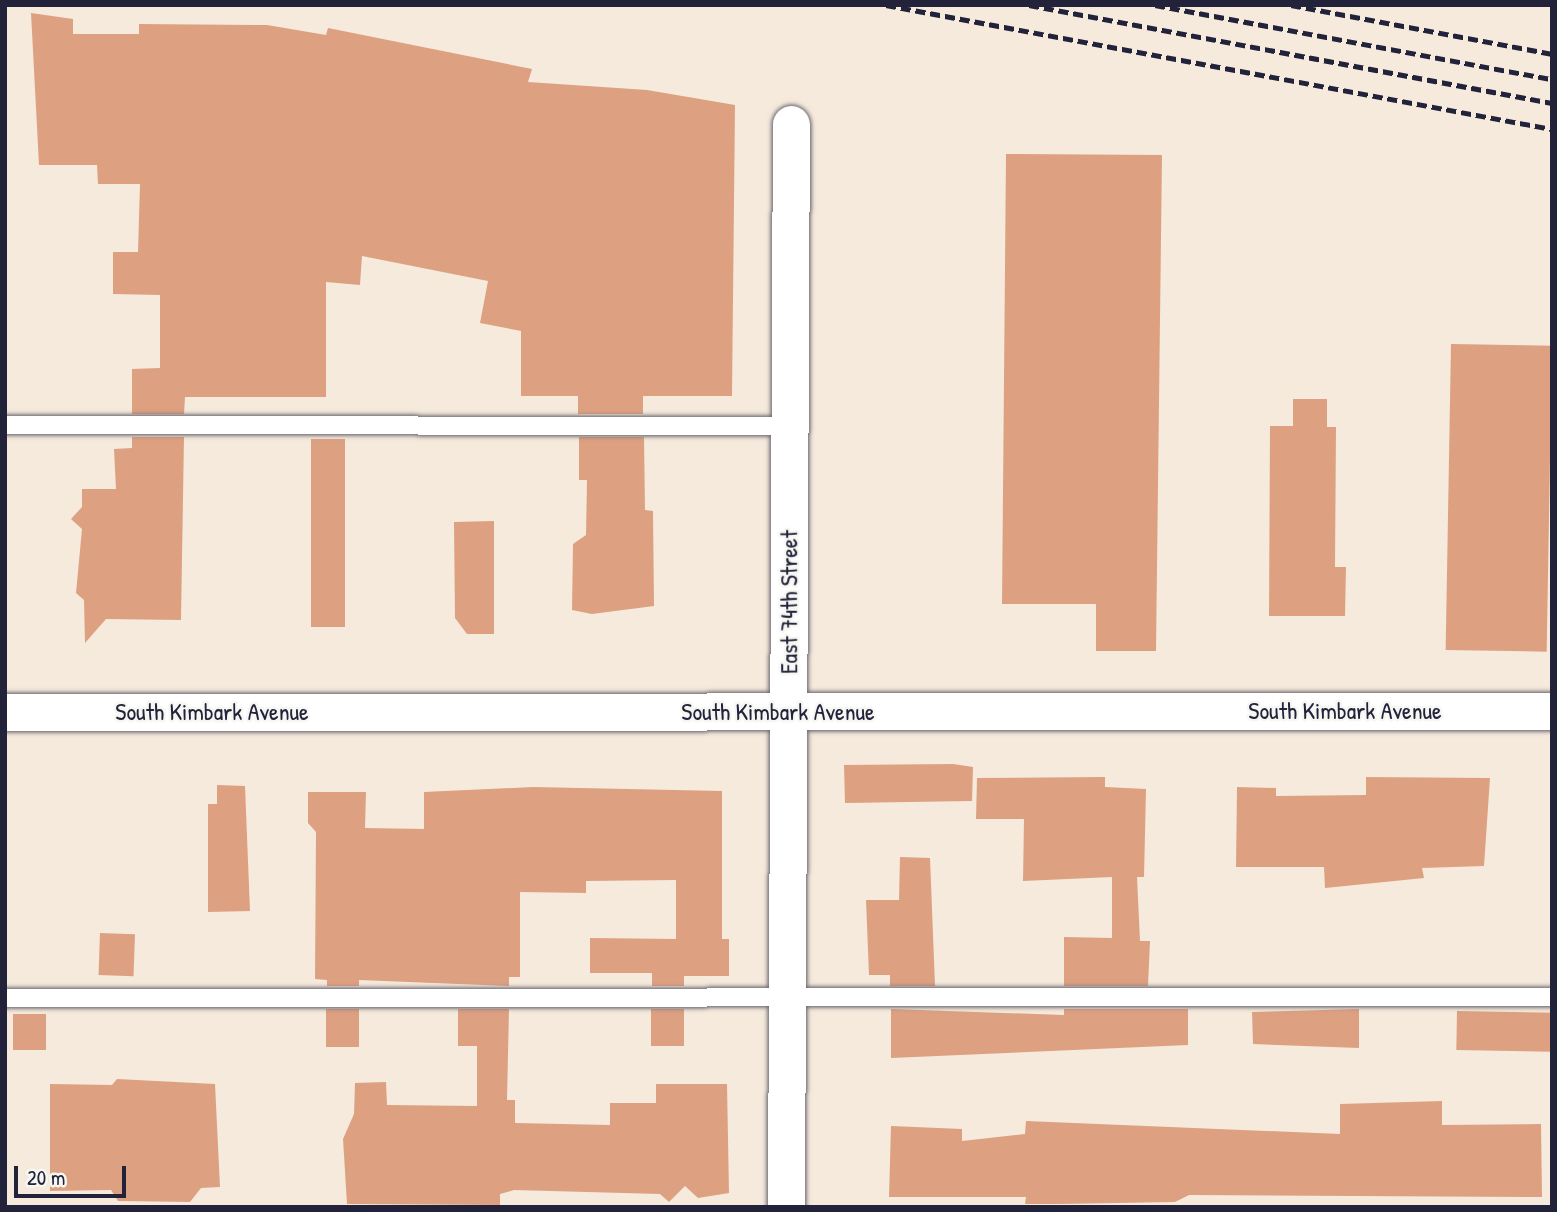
<!DOCTYPE html>
<html>
<head>
<meta charset="utf-8">
<style>
	body { margin:0 }
	#map { position:relative; width:1557px; height:1212px; overflow:hidden; background:#f5eadb; font-family:"Patrick Hand",sans-serif }
	div>[style] { position:absolute }
	[style*='--x'] { left:calc(var(--x)*1px); top:calc(var(--y)*1px); width:calc(var(--w)*1px); rotate:calc(var(--a)*1deg) }
	.building>* { inset:0; background:#dda182; transform-origin:0 0 }
	.roads { filter:drop-shadow(0 0 2px #6c6873) drop-shadow(0 0 2px #6c6873) }
	.lane>* { height:18px; margin:-9px; padding:0 9px; transform-origin:9px; border-radius:9px; background:#fff }
	.street>* { height:37px; margin:-18.5px; padding:0 18.5px; transform-origin:18.5px; border-radius:18.5px; background:#fff }
	.rail>* { height:5px; margin-top:-2.5px; transform-origin:0; background:repeating-linear-gradient(90deg,#22223b 0 10px,transparent 0 15px) }
	span { translate:-50% -50%; white-space:nowrap; text-align:center; line-height:1.15; -webkit-text-stroke:5px #f6f6f2; paint-order:stroke }
	.street-label { font-size:24px; color:#22223b }
	.frame { position:absolute; inset:0; border:7px solid #22223b; pointer-events:none }
	.scale { position:absolute; left:14px; top:1166px; width:112px; height:32px; box-sizing:border-box; border:4px solid #22223b; border-top:0; padding-left:9px; font-size:21px; line-height:24px; white-space:nowrap; color:#22223b; -webkit-text-stroke:5px #f6f6f2; paint-order:stroke }
</style>
</head>
<body>
<div id="map">
	<div class="building">
		<i style="clip-path:polygon(31px 13px,73px 19px,73px 34px,139px 34px,139px 24px,267px 25px,326px 35px,328px 28px,532px 69px,528px 82px,647px 90px,735px 105px,732px 396px,643px 396px,643px 414px,578px 414px,578px 396px,521px 396px,521px 331px,480px 323px,488px 281px,362px 256px,360px 285px,326px 282px,326px 397px,185px 397px,184px 414px,132px 414px,132px 369px,160px 368px,160px 295px,113px 294px,113px 252px,138px 252px,140px 184px,98px 184px,97px 165px,39px 165px)"></i>
		<i style="clip-path:polygon(1006px 154px,1162px 155px,1156px 651px,1096px 651px,1096px 604px,1002px 604px)"></i>
		<i style="left:1451px;top:344px;width:101px;height:306px;rotate:1deg"></i>
		<i style="clip-path:polygon(1293px 399px,1327px 399px,1327px 427px,1336px 427px,1335px 567px,1346px 567px,1345px 616px,1269px 616px,1270px 426px,1293px 426px)"></i>
		<i style="clip-path:polygon(132px 437px,184px 437px,181px 620px,106px 619px,85px 643px,84px 600px,76px 593px,82px 529px,71px 519px,82px 507px,82px 489px,116px 489px,114px 449px,132px 448px)"></i>
		<i style="clip-path:polygon(579px 437px,644px 437px,645px 510px,653px 511px,654px 606px,592px 614px,572px 610px,573px 544px,586px 535px,587px 480px,579px 480px)"></i>
		<i style="left:311px;top:439px;width:34px;height:188px"></i>
		<i style="clip-path:polygon(494px 521px,494px 634px,467px 634px,455px 618px,454px 522px)"></i>
		<i style="clip-path:polygon(953px 764px,973px 767px,972px 801px,845px 803px,844px 765px)"></i>
		<i style="clip-path:polygon(1105px 777px,1105px 787px,1146px 789px,1144px 877px,1137px 877px,1140px 941px,1150px 941px,1148px 986px,1064px 986px,1064px 937px,1112px 938px,1112px 877px,1023px 881px,1024px 819px,976px 819px,977px 778px)"></i>
		<i style="clip-path:polygon(1366px 777px,1490px 778px,1484px 866px,1422px 868px,1424px 878px,1325px 888px,1324px 867px,1236px 867px,1237px 787px,1276px 788px,1276px 796px,1366px 795px)"></i>
		<i style="clip-path:polygon(217px 785px,245px 786px,250px 911px,208px 912px,208px 804px,217px 804px)"></i>
		<i style="clip-path:polygon(533px 787px,722px 791px,722px 939px,729px 939px,729px 976px,684px 976px,684px 986px,652px 986px,652px 973px,590px 973px,590px 938px,676px 939px,676px 880px,586px 881px,586px 893px,520px 892px,520px 977px,509px 977px,509px 986px,359px 980px,359px 986px,327px 986px,327px 980px,315px 979px,316px 832px,308px 823px,308px 792px,366px 792px,365px 828px,424px 829px,424px 792px)"></i>
		<i style="clip-path:polygon(900px 857px,930px 858px,935px 986px,890px 986px,890px 975px,869px 975px,866px 900px,899px 900px)"></i>
		<i style="left:100px;top:933px;width:35px;height:42px;rotate:2deg"></i>
		<i style="left:326px;top:1009px;width:33px;height:38px"></i>
		<i style="clip-path:polygon(458px 1009px,509px 1009px,507px 1100px,515px 1100px,515px 1123px,610px 1125px,610px 1103px,656px 1103px,656px 1084px,727px 1084px,729px 1193px,698px 1198px,685px 1186px,669px 1202px,660px 1194px,514px 1190px,500px 1194px,500px 1205px,347px 1204px,343px 1139px,354px 1114px,355px 1083px,386px 1082px,387px 1105px,477px 1106px,477px 1046px,458px 1046px)"></i>
		<i style="left:651px;top:1009px;width:33px;height:37px"></i>
		<i style="clip-path:polygon(891px 1009px,1064px 1015px,1064px 1009px,1188px 1009px,1188px 1045px,891px 1058px)"></i>
		<i style="clip-path:polygon(1359px 1009px,1359px 1048px,1253px 1044px,1252px 1012px)"></i>
		<i style="left:1457px;top:1011px;width:95px;height:39px;rotate:1deg"></i>
		<i style="left:13px;top:1014px;width:33px;height:36px"></i>
		<i style="clip-path:polygon(117px 1079px,215px 1084px,220px 1187px,201px 1188px,190px 1202px,118px 1201px,111px 1190px,50px 1191px,50px 1084px,112px 1085px)"></i>
		<i style="clip-path:polygon(1442px 1101px,1442px 1125px,1541px 1124px,1542px 1197px,1189px 1195px,1175px 1202px,1059px 1204px,1025px 1204px,1026px 1197px,889px 1197px,891px 1126px,962px 1129px,962px 1141px,1025px 1134px,1026px 1121px,1340px 1134px,1340px 1104px)"></i>
	</div>
	<div class="roads">
		<div class="lane">
			<i style="--x:5;--y:425;--w:785;--a:0.07"></i>
			<i style="--x:5;--y:998;--w:1547;--a:-0.04"></i>
		</div>
		<div class="street">
			<i style="--x:5;--y:712;--w:1547;--a:-0.04"></i>
			<i style="--x:786;--y:1207;--w:1083;--a:-89.74"></i>
		</div>
	</div>
	<div class="rail">
		<i style="--x:886;--y:5;--w:677;--a:10.55"></i>
		<i style="--x:1029;--y:5;--w:532;--a:10.61"></i>
		<i style="--x:1155;--y:5;--w:404;--a:10.6"></i>
		<i style="--x:1291;--y:5;--w:266;--a:10.6"></i>
		<i style="--x:1551;--y:5;--w:1;--a:0"></i>
	</div>
	<div class="street-label">
		<span style="left:789px;top:602px;rotate:-90deg">East 74th Street</span>
		<span style="left:1345px;top:711px">South Kimbark Avenue</span>
		<span style="left:212px;top:712px">South Kimbark Avenue</span>
		<span style="left:778px;top:712px">South Kimbark Avenue</span>
	</div>
	<div class="frame"></div>
	<div class="scale">20 m</div>
</div>
</body>
</html>
